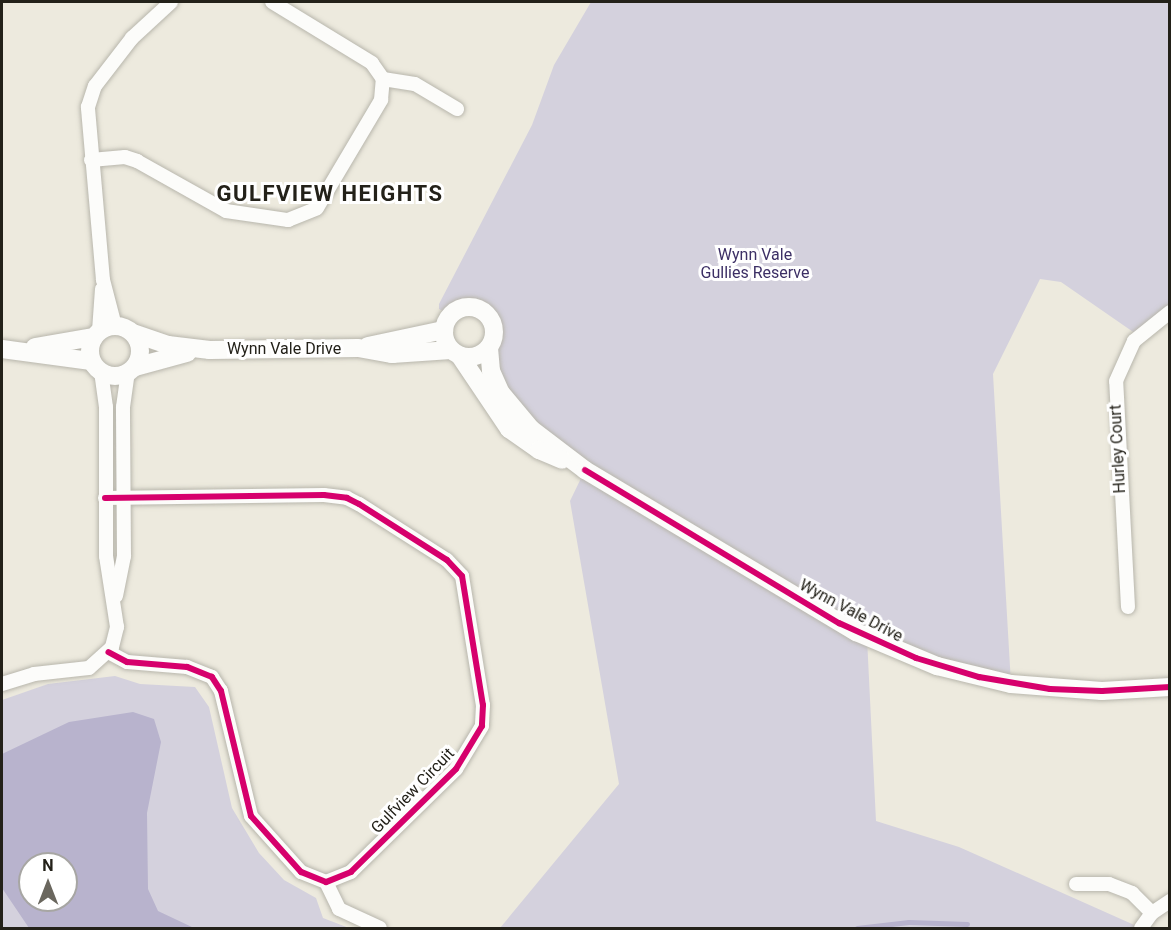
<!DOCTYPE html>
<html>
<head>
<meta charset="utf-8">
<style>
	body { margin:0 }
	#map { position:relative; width:1171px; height:930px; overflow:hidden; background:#edeade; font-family:Roboto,sans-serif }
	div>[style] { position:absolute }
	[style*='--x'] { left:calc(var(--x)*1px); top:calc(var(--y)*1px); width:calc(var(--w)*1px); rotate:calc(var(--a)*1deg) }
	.green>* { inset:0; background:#d4d1dd }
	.water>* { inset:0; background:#b8b3cd }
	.stream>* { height:5px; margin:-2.5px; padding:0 2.5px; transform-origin:2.5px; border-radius:2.5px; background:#b8b3cd }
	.roads { filter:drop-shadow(0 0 2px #b8b6ac) drop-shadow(0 0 2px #b8b6ac) }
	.minor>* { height:14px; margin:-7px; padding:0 7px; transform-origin:7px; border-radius:7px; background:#fcfcfa }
	.secondary>* { height:18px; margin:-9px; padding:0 9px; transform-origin:9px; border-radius:9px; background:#fcfcfa }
	.secondary>.ring { margin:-9px; padding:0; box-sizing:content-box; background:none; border:18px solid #fcfcfa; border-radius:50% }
	.cycleway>* { height:6px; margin:-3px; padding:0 3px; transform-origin:3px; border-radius:3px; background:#d6006c }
	span { translate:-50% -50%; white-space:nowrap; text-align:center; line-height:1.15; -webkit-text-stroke:6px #fff; paint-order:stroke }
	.park-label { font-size:16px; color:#3c2f65 }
	.street-label { font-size:16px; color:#232119 }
	.district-label { font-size:22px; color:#232119; font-weight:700; letter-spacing:1.5px }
	.frame { position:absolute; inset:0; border:3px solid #232119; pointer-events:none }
	.north { position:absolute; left:18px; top:852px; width:60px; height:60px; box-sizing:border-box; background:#fff; border:2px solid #a7a6a3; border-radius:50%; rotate:0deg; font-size:16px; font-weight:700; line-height:24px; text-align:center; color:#232119 }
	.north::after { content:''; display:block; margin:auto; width:21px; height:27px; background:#6a675e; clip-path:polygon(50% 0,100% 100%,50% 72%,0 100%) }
</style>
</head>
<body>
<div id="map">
	<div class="green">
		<i style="clip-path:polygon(591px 2px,1169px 2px,1169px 312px,1139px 336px,1061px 282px,1040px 279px,993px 374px,1011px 684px,867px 638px,876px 821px,959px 847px,1141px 928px,500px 928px,619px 784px,570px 501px,585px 470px,509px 406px,492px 343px,493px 323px,487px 315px,469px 307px,451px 315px,439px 309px,439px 304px,532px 125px,554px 65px)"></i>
		<i style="clip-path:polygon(evenodd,115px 676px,140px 684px,195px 687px,209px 707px,232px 808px,259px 853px,284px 880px,316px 898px,323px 918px,349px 928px,2px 928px,2px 700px,48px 684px,115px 676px,30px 864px,66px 864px,66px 900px,30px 900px,30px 864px)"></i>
	</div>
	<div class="water">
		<i style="clip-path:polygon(evenodd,133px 712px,154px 719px,161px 742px,147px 813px,148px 889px,158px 911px,194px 928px,29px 928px,2px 888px,2px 754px,69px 722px,133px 712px,30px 864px,66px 864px,66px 900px,30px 900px,30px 864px)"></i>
	</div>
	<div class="stream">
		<i style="--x:857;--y:928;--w:52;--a:-6.6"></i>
		<i style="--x:909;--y:922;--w:58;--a:2"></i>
	</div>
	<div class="roads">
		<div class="minor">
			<i style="--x:383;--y:79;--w:32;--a:9"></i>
			<i style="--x:415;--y:84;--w:49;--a:30.8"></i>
			<i style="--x:91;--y:160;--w:34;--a:-5"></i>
			<i style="--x:125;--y:157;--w:13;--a:18"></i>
			<i style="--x:137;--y:161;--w:102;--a:29.3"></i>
			<i style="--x:226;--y:211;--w:63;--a:8.3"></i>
			<i style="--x:288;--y:220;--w:31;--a:-22"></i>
			<i style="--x:317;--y:208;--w:126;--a:-59.3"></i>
			<i style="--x:381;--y:100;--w:21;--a:-85"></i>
			<i style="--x:383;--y:79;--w:19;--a:-125"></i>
			<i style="--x:372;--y:63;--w:117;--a:-148.6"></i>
			<i style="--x:115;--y:326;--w:48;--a:-104.6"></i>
			<i style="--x:103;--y:280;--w:174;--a:-95"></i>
			<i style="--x:88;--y:107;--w:22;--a:-72"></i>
			<i style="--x:95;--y:86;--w:61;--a:-52.4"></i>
			<i style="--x:132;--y:38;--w:53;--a:-42.7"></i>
			<i style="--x:99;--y:331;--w:42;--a:-85.9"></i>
			<i style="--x:105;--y:498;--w:219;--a:-0.8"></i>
			<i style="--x:324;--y:495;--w:23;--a:7"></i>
			<i style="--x:347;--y:498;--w:13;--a:27"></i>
			<i style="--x:359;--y:504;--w:104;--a:32.5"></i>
			<i style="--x:447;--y:560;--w:22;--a:47"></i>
			<i style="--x:462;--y:576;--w:131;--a:80.8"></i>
			<i style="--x:483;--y:705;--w:21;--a:93"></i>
			<i style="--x:482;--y:726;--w:50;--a:121.2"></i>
			<i style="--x:456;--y:769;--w:147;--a:135.6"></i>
			<i style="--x:351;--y:872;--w:27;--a:158"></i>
			<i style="--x:326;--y:882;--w:27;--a:-158"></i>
			<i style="--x:301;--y:872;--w:75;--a:-131.8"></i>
			<i style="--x:251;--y:816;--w:129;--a:-103.5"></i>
			<i style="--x:221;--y:691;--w:17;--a:-123"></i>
			<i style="--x:212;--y:677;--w:27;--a:-158"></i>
			<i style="--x:187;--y:667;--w:60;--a:-175.2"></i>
			<i style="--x:127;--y:662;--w:21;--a:-152"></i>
			<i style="--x:116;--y:596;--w:41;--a:-78.7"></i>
			<i style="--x:124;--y:556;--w:149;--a:-90.4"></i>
			<i style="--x:123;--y:407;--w:35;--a:-82"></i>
			<i style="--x:1128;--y:607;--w:226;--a:-93"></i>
			<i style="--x:1116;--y:381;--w:44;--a:-65.8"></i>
			<i style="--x:1134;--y:341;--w:46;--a:-38.9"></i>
			<i style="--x:2;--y:684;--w:34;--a:-17"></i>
			<i style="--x:34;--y:674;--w:55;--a:-6.2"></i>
			<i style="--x:89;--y:668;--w:31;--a:-42"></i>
			<i style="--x:112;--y:647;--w:21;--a:-76"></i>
			<i style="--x:117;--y:627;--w:72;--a:-98.8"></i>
			<i style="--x:106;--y:556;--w:149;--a:-90"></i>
			<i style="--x:106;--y:407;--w:34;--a:-98"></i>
			<i style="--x:326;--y:882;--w:30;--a:64"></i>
			<i style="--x:339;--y:909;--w:45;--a:24.9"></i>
			<i style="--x:1076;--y:884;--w:33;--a:0"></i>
			<i style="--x:1109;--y:884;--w:25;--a:21"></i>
			<i style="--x:1132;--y:893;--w:28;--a:45"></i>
			<i style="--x:1141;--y:928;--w:19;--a:-54"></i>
			<i style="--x:1152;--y:913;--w:22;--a:-34"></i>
		</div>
		<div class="secondary">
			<i class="ring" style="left:444px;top:307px;width:32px;height:32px"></i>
			<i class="ring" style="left:90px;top:326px;width:32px;height:32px"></i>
			<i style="--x:133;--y:333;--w:37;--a:19"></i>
			<i style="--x:168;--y:345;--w:42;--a:6.8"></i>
			<i style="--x:210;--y:350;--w:148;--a:-0.8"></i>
			<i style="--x:358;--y:348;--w:35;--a:10"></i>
			<i style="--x:392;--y:354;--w:59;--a:-3.9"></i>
			<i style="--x:368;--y:346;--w:78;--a:-11.9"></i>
			<i style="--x:35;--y:347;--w:60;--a:-9.6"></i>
			<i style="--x:489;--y:348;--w:23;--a:85"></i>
			<i style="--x:491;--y:371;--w:24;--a:66"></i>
			<i style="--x:501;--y:393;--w:47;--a:50.2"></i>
			<i style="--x:531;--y:429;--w:68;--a:37.2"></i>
			<i style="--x:585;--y:470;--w:316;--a:30.9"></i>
			<i style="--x:856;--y:632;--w:88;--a:22.8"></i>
			<i style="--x:937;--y:666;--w:76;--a:13.7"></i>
			<i style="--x:1011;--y:684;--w:91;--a:4.4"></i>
			<i style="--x:1102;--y:691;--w:68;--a:-3.4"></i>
			<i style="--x:2;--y:349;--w:90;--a:7.7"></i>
			<i style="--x:460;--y:356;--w:88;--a:56.1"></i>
			<i style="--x:509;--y:429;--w:37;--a:35"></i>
			<i style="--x:539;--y:450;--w:25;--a:23"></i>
			<i style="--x:135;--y:367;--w:54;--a:-15.1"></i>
		</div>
	</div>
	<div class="cycleway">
		<i style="--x:585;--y:470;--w:297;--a:31.1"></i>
		<i style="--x:839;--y:623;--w:85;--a:24.4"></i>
		<i style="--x:916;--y:658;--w:66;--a:16.8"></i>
		<i style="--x:979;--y:677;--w:72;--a:9.6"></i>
		<i style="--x:1050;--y:689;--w:52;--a:2.2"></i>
		<i style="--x:1102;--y:691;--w:68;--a:-3.4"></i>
		<i style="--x:105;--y:498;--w:219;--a:-0.8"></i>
		<i style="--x:324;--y:495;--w:23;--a:7"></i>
		<i style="--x:347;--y:498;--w:13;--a:27"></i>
		<i style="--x:359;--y:504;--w:104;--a:32.5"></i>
		<i style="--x:447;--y:560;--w:22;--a:47"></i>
		<i style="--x:462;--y:576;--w:131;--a:80.8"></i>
		<i style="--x:483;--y:705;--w:21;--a:93"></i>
		<i style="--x:482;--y:726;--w:50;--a:121.2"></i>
		<i style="--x:456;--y:769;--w:147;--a:135.6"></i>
		<i style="--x:351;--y:872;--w:27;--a:158"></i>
		<i style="--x:326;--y:882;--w:27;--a:-158"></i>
		<i style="--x:301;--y:872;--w:75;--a:-131.8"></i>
		<i style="--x:251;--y:816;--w:129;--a:-103.5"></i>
		<i style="--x:221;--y:691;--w:17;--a:-123"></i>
		<i style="--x:212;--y:677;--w:27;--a:-158"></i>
		<i style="--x:187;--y:667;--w:60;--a:-175.2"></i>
		<i style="--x:127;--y:662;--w:21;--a:-152"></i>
	</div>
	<div class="park-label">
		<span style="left:755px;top:264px">Wynn Vale<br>Gullies Reserve</span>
	</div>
	<div class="street-label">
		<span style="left:284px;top:349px">Wynn Vale Drive</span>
		<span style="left:1118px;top:449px;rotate:-93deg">Hurley Court</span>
		<span style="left:851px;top:611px;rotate:28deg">Wynn Vale Drive</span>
		<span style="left:413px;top:791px;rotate:-46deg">Gulfview Circuit</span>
	</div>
	<div class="district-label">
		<span style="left:330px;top:194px">GULFVIEW HEIGHTS</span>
	</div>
	<div class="frame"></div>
	<div class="north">N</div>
</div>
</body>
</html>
